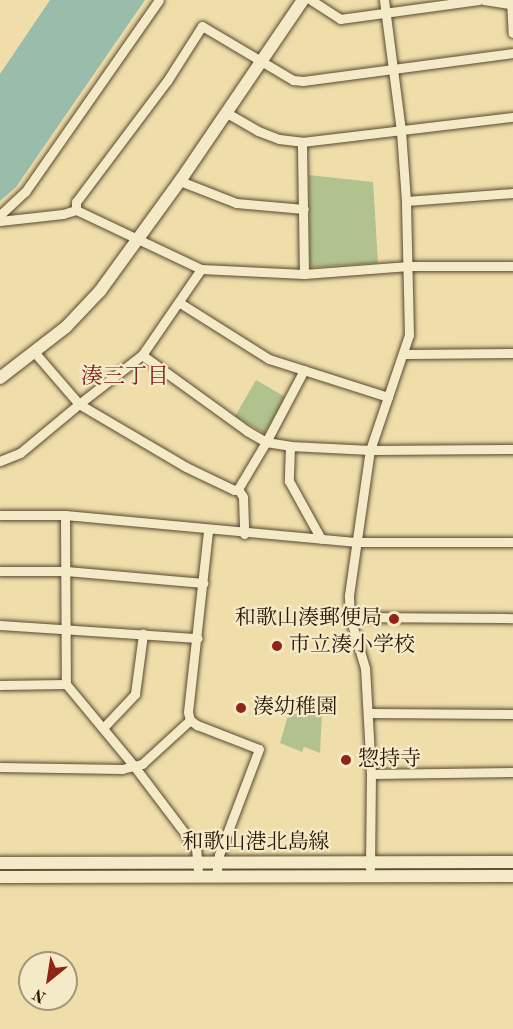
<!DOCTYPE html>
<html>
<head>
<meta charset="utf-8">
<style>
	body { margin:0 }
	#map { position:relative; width:513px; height:1029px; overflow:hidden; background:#efdeaa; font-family:"Old Standard TT","Noto Serif JP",serif }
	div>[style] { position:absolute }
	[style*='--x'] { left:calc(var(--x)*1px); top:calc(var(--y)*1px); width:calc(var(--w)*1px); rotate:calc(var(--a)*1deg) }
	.green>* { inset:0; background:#b2c28e; transform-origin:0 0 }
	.water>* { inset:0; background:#9abcab }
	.roads { filter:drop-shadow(0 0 2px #59492f) drop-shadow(0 0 2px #59492f) }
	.street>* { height:9px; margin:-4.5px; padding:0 4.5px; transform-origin:4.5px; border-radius:4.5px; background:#f5eac8 }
	.secondary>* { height:12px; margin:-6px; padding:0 6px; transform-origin:6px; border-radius:6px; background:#f5eac8 }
	.dots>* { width:16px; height:16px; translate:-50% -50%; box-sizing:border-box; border:3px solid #f5eac8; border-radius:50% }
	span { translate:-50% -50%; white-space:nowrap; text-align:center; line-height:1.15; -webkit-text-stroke:4.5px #f5eac8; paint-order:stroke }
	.poi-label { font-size:21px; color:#271706 }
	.right { translate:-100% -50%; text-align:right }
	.left { translate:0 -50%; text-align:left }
	.street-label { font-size:21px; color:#271706 }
	.neighbourhood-label { font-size:22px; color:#7a1f14 }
	.north { position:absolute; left:18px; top:951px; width:60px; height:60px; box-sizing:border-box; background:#f5eac8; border:2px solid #a3967a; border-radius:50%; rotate:210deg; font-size:16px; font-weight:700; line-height:24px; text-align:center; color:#271706 }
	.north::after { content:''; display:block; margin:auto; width:21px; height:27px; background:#8f2418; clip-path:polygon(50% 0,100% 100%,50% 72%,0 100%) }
</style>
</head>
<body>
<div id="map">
	<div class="green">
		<i style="clip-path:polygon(309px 175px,373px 182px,378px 263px,312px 267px,310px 264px)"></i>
		<i style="left:256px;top:380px;width:34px;height:42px;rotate:30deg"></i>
		<i style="clip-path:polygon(291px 705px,322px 712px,320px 753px,304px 747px,302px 752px,280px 743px)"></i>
	</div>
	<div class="water">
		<i style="clip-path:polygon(50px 0,145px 0,16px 187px,0 201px,0 74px)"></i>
	</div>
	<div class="roads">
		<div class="street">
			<i style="--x:311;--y:0;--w:35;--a:33"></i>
			<i style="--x:340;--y:19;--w:140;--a:-7.8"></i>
			<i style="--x:484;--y:0;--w:26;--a:9"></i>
			<i style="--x:511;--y:0;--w:33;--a:87"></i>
			<i style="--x:227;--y:113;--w:36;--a:30"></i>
			<i style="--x:258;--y:131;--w:22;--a:21"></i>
			<i style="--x:279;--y:139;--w:23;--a:7"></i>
			<i style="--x:302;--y:142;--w:212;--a:-6.8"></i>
			<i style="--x:180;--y:181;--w:60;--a:21.4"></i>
			<i style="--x:236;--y:203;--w:68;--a:5"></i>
			<i style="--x:406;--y:201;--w:107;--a:-4.3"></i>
			<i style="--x:0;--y:215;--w:34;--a:-43"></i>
			<i style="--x:25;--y:192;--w:234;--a:-55.1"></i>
			<i style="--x:0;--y:221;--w:63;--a:-6.3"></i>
			<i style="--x:63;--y:214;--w:14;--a:-17"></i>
			<i style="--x:201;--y:269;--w:103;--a:2.8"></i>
			<i style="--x:304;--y:274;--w:132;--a:-90.9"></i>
			<i style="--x:304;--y:274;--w:105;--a:-4.4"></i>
			<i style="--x:409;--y:266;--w:104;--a:0"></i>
			<i style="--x:180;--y:303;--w:105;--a:32.2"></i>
			<i style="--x:269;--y:359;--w:125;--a:17.7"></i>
			<i style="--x:405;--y:354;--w:108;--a:-0.5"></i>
			<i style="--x:142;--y:355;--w:130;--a:35.9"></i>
			<i style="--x:247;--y:431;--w:22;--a:30"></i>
			<i style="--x:266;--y:442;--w:24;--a:9"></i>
			<i style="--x:290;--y:446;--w:35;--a:92"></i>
			<i style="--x:289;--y:481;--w:66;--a:61.1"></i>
			<i style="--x:304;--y:370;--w:81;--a:117.8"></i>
			<i style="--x:266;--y:442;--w:55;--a:120.8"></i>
			<i style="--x:238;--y:489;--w:4;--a:166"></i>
			<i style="--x:234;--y:490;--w:53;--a:-154.4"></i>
			<i style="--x:186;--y:467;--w:124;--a:-149.5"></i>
			<i style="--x:79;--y:404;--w:80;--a:-37.9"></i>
			<i style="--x:142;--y:355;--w:104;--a:-55.5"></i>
			<i style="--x:201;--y:269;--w:138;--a:-154.7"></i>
			<i style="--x:76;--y:210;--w:8;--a:-90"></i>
			<i style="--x:76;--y:202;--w:151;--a:-53.1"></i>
			<i style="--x:167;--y:81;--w:65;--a:-57.5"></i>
			<i style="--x:202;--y:26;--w:106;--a:30.7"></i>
			<i style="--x:293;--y:80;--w:10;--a:6"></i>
			<i style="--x:303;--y:81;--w:212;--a:-7.6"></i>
			<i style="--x:290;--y:446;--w:80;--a:2.9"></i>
			<i style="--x:370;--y:450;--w:143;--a:-0.4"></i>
			<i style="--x:0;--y:461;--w:22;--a:-22"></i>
			<i style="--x:20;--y:453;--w:77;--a:-39.7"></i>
			<i style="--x:79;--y:404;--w:67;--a:-130.8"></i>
			<i style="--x:238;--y:489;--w:9;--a:58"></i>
			<i style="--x:243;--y:497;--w:37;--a:88"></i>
			<i style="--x:0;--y:515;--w:65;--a:0"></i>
			<i style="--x:65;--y:515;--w:291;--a:5.3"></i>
			<i style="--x:355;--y:542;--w:158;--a:0"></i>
			<i style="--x:65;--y:515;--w:169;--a:89.7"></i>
			<i style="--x:66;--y:684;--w:107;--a:50.3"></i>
			<i style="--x:134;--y:766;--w:103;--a:52.9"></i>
			<i style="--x:196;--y:848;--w:21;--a:85"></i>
			<i style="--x:0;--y:571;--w:66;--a:0"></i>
			<i style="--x:66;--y:571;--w:138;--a:5"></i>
			<i style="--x:350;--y:617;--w:163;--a:0.4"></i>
			<i style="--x:0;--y:625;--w:198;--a:3.8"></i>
			<i style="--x:0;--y:685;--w:66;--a:-0.9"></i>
			<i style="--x:368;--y:713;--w:145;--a:0.4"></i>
			<i style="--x:190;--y:720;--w:9;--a:36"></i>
			<i style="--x:197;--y:725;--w:66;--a:21.2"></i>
			<i style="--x:259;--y:749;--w:113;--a:110.7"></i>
			<i style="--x:219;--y:855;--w:22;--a:98"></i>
			<i style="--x:103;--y:728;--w:47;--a:-46.7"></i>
			<i style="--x:135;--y:694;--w:61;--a:-82.4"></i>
			<i style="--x:0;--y:767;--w:122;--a:0.9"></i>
			<i style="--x:122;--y:769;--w:21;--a:-14"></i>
			<i style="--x:142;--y:764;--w:65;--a:-42.5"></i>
			<i style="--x:190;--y:720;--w:8;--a:-104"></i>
			<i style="--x:188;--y:712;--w:183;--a:-83.7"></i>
			<i style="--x:371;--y:774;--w:142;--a:-0.8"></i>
			<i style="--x:370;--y:868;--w:94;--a:-89.4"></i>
			<i style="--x:371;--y:774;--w:106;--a:-93.2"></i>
			<i style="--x:365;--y:668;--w:53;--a:-106.4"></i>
			<i style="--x:350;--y:617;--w:22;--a:-93"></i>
			<i style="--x:349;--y:595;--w:147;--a:-81.8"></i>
			<i style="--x:370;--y:450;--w:121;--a:-71.3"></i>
			<i style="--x:409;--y:335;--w:134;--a:-91.3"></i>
			<i style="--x:406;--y:201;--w:70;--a:-94.1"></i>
			<i style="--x:401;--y:131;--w:132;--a:-97.4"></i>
		</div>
		<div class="secondary">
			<i style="--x:0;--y:378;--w:83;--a:-37.7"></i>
			<i style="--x:66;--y:327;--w:50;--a:-46.6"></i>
			<i style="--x:100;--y:291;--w:136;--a:-54"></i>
			<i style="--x:180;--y:181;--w:219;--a:-55.8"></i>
			<i style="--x:0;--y:863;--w:513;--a:-0.11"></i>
			<i style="--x:0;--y:877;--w:513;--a:-0.11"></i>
		</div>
	</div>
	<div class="dots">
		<i style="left:394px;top:619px;background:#8f2418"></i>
		<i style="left:277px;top:646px;background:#8f2418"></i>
		<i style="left:241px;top:708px;background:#8f2418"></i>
		<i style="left:346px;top:760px;background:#8f2418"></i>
	</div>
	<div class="poi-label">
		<span class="right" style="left:382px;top:619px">和歌山湊郵便局</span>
		<span class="left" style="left:289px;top:646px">市立湊小学校</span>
		<span class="left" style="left:253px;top:708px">湊幼稚園</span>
		<span class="left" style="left:358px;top:760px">惣持寺</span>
	</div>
	<div class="street-label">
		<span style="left:256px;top:843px">和歌山港北島線</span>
	</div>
	<div class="neighbourhood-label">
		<span style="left:125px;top:378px">湊三丁目</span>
	</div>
	<div class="north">N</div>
</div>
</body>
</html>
